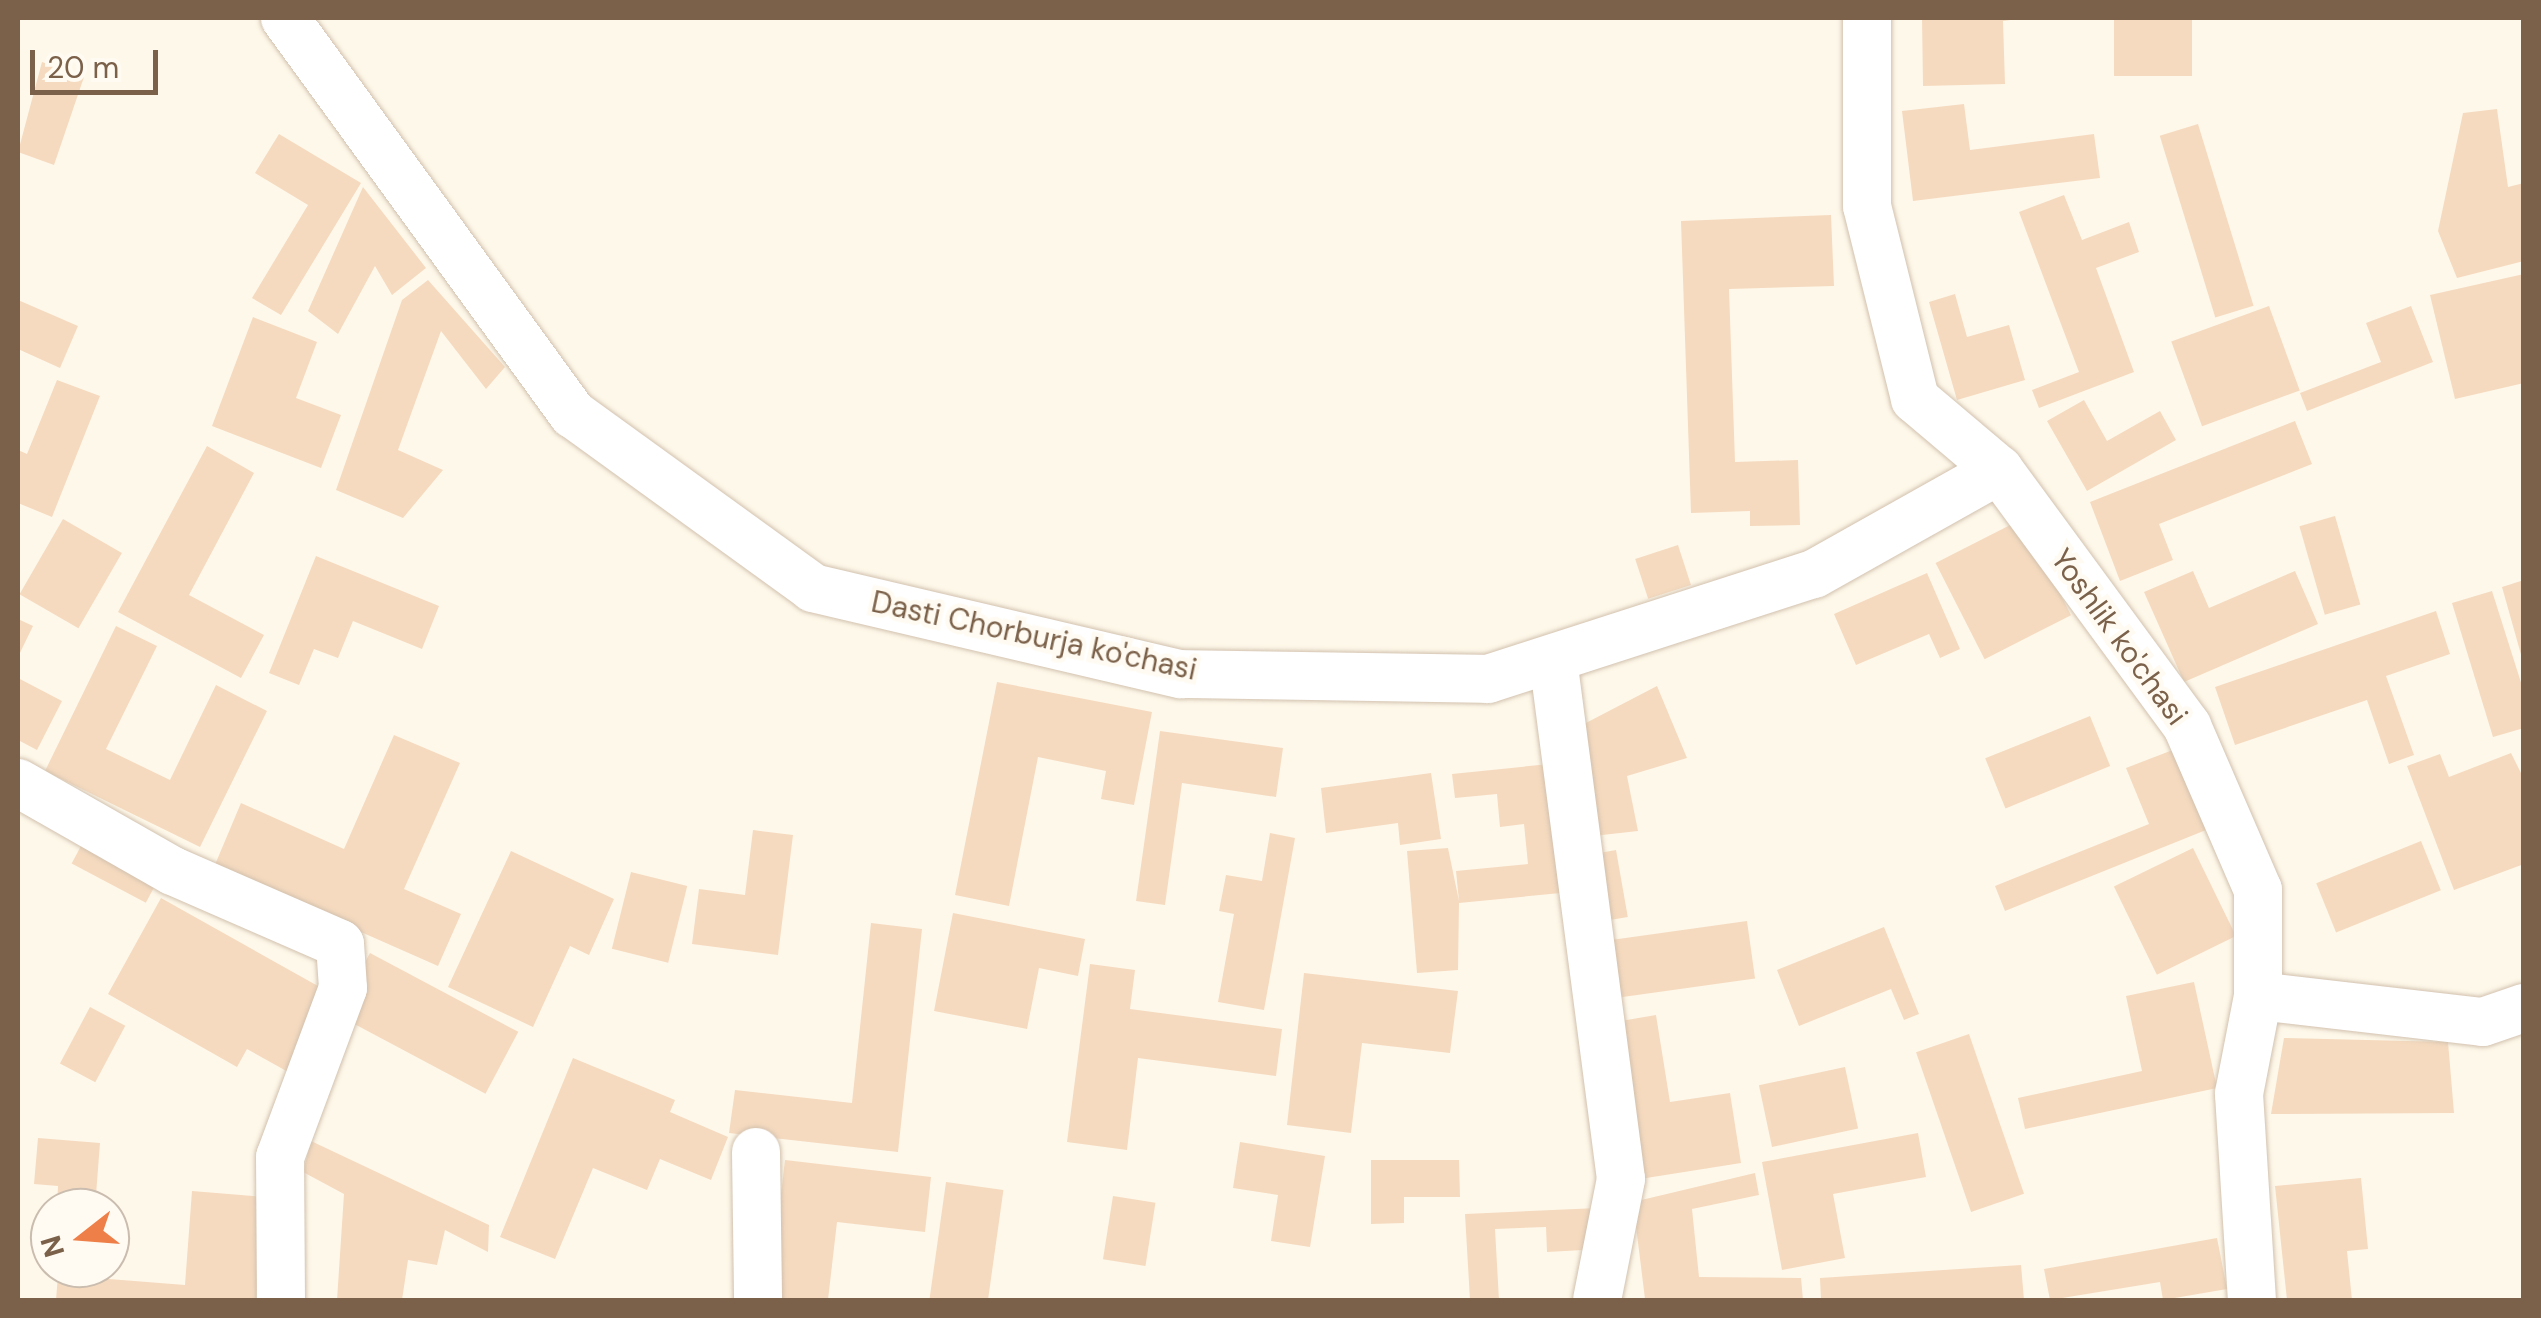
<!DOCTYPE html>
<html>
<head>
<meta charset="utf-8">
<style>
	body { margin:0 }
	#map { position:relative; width:2541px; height:1318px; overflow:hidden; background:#fef8ea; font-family:"DM Sans",sans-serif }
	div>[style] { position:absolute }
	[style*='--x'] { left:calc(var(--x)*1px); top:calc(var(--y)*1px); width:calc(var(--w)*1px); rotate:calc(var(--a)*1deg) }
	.building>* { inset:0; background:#f5dabf; transform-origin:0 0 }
	.roads { filter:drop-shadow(0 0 2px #d2c1ae) drop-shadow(0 0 2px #d2c1ae) }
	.minor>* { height:48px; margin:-24px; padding:0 24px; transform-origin:24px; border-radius:24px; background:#fff }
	span { translate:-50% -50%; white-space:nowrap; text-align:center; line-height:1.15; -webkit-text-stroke:9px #fffbf2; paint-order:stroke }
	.street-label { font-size:30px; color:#7b614a }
	.frame { position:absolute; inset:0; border:20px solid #7b614a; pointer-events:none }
	.north { position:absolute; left:30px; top:1188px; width:100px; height:100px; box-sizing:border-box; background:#fffbf2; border:2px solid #cabdaf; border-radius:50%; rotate:253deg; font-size:28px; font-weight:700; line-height:40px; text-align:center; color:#7b614a }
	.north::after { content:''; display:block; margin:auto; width:35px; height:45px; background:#ee7f49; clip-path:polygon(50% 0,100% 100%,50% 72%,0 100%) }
	.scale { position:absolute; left:30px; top:50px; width:128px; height:45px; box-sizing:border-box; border:5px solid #7b614a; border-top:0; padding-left:12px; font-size:30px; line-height:35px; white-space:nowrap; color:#7b614a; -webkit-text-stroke:8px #fffbf2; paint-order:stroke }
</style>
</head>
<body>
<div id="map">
	<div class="building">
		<i style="clip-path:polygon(1922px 18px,2025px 18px,2003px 21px,2005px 84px,1923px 86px)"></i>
		<i style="left:2114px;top:18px;width:78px;height:58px"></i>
		<i style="clip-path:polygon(42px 62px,84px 77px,54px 165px,18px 152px)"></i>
		<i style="clip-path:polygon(1964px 104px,1970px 150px,2094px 134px,2100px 178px,1913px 201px,1902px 111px)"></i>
		<i style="clip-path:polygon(2497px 109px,2508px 187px,2524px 183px,2524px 261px,2457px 278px,2438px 231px,2463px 113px)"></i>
		<i style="left:2198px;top:124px;width:190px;height:40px;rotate:73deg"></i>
		<i style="clip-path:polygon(279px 134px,361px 183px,281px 315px,252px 298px,308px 205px,255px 173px)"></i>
		<i style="clip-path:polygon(363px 187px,426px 268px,392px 295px,375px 266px,338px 334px,308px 311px)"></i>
		<i style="clip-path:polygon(2064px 195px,2082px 240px,2129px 222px,2139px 252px,2096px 268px,2134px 372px,2039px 408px,2032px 390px,2079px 372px,2019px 212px)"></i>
		<i style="clip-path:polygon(1831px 215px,1834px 286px,1729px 289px,1735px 462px,1798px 460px,1800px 525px,1750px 526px,1750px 511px,1691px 513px,1681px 221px)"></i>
		<i style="clip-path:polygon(2524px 274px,2524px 383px,2455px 399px,2430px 295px)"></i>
		<i style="clip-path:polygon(428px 280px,505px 367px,486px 389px,441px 331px,398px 450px,443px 470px,403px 518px,336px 490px,402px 300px)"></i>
		<i style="clip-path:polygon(1955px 294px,1967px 337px,2009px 325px,2025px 380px,1957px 400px,1929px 302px)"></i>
		<i style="clip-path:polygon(18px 300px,78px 326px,60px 368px,18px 349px)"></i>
		<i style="left:2269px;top:306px;width:90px;height:104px;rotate:70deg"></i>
		<i style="clip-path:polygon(2411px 306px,2433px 362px,2307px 411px,2300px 393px,2381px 362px,2366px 323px)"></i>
		<i style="clip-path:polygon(253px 317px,317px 342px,296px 398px,341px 415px,321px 468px,212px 426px)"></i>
		<i style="clip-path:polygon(57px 380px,100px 396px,52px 517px,18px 503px,18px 450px,27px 454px)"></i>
		<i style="clip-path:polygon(2084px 400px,2107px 441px,2160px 411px,2176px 440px,2087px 491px,2047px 421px)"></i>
		<i style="clip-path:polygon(2295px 421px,2312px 464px,2159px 524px,2173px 560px,2120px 581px,2090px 502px)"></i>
		<i style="clip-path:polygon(207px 446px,254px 473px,189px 595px,264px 635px,241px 678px,118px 612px)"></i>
		<i style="left:2335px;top:516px;width:92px;height:37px;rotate:74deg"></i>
		<i style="left:63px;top:519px;width:68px;height:87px;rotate:30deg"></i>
		<i style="left:2022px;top:519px;width:108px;height:97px;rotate:63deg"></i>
		<i style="left:1678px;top:545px;width:42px;height:45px;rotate:72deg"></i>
		<i style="clip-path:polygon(316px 556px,439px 606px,422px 649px,353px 621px,338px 658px,314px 649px,299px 685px,269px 673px)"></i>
		<i style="clip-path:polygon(2193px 571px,2209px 608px,2295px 571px,2318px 624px,2184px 682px,2144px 592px)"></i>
		<i style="clip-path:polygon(1927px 573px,1960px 649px,1940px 658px,1929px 634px,1856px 665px,1834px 614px)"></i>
		<i style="clip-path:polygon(2524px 580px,2524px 658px,2522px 658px,2502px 587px)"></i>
		<i style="clip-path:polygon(2492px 591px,2524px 692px,2524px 728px,2493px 737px,2452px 603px)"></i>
		<i style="clip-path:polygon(2436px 611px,2450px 654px,2386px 676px,2414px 755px,2389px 764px,2367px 700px,2235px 745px,2215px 687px)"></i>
		<i style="clip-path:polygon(18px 619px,33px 626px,18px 657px)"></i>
		<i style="clip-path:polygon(116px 626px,157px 646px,106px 749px,170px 780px,216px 685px,267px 711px,200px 847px,45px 771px)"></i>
		<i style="clip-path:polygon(18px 678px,62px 701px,37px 750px,18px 740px)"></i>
		<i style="clip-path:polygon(997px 682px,1152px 712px,1134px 805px,1101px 799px,1106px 771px,1038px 757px,1009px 906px,955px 895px)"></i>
		<i style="clip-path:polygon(1657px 686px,1687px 758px,1627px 776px,1638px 831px,1593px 836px,1582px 725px)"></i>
		<i style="left:2090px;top:716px;width:54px;height:113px;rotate:68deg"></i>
		<i style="clip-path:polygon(1160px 731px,1283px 748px,1276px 797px,1182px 783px,1165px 905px,1136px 901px)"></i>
		<i style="clip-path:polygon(394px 735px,460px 763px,404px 889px,461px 914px,438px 966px,214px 867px,241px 803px,344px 849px)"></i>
		<i style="clip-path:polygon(2183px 746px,2216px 826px,2005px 911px,1995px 886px,2149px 824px,2126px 768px)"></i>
		<i style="clip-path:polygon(2511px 753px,2524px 779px,2524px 864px,2454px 890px,2407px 766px,2440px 754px,2449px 777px)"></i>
		<i style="clip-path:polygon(1559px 763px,1571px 892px,1459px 903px,1458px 970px,1417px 973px,1407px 851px,1448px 848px,1459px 901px,1456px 871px,1528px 864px,1524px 824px,1500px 827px,1497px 794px,1455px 798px,1452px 774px)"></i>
		<i style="clip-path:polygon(1431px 773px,1441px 839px,1400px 845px,1398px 823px,1326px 833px,1321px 788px)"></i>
		<i style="clip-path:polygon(753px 830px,793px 835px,778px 955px,692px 944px,699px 889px,745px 895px)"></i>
		<i style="clip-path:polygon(1270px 833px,1295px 838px,1264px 1010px,1218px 1002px,1234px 914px,1219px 911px,1226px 875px,1262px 881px)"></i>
		<i style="left:2421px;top:841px;width:53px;height:113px;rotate:68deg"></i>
		<i style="left:82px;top:844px;width:84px;height:22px;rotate:28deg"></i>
		<i style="left:2193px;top:848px;width:98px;height:88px;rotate:64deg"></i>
		<i style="left:1616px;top:850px;width:68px;height:21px;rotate:80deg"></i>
		<i style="clip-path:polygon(511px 851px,614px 899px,589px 955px,570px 946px,533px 1027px,448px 987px)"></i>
		<i style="left:631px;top:872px;width:58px;height:79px;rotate:14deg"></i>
		<i style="clip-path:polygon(161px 898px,334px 995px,290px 1073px,247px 1049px,237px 1067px,108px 994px)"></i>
		<i style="clip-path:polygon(953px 913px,1085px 939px,1078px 976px,1039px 968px,1027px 1029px,934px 1011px)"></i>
		<i style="left:1747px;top:921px;width:58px;height:139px;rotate:82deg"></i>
		<i style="clip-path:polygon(871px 923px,922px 929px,898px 1152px,729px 1133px,735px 1090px,852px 1103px)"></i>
		<i style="clip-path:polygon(1884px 927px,1919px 1014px,1904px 1020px,1891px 989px,1799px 1026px,1777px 970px)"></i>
		<i style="left:370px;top:953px;width:168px;height:70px;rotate:28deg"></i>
		<i style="clip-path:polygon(1090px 964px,1135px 970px,1130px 1009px,1282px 1029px,1276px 1076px,1138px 1058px,1127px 1150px,1067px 1142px)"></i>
		<i style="clip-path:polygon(1304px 973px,1458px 991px,1450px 1053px,1362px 1043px,1351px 1133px,1287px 1125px)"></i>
		<i style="clip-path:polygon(2194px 982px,2217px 1088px,2025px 1129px,2018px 1098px,2142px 1071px,2126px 996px)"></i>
		<i style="left:90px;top:1007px;width:40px;height:64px;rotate:28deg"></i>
		<i style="clip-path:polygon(1656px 1015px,1670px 1102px,1730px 1093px,1741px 1163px,1640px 1179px,1615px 1022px)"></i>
		<i style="left:1969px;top:1034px;width:169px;height:56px;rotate:71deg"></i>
		<i style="clip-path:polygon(2284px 1038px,2448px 1042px,2454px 1113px,2271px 1114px)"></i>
		<i style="clip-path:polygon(573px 1058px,675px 1100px,670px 1112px,728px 1137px,711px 1180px,660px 1159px,647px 1190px,593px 1168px,555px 1259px,500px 1237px)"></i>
		<i style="left:1845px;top:1067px;width:63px;height:88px;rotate:78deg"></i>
		<i style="clip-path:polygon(1918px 1133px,1926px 1177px,1833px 1194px,1845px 1258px,1782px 1270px,1762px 1162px)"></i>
		<i style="clip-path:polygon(38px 1138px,100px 1143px,95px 1208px,57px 1208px,58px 1186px,34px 1184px)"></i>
		<i style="clip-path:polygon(311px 1141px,489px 1225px,488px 1252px,445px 1230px,437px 1265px,408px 1260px,402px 1300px,337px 1300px,344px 1194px,303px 1172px)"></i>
		<i style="clip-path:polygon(1240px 1142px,1325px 1156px,1310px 1247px,1271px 1241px,1278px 1195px,1233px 1188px)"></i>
		<i style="clip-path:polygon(785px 1160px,931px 1177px,925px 1232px,837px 1222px,828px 1300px,769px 1300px)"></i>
		<i style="clip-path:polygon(1371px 1160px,1459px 1160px,1460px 1197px,1404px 1197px,1404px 1223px,1371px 1224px)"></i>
		<i style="clip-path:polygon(1755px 1173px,1759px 1195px,1692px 1209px,1699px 1277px,1801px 1278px,1803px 1300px,1645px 1299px,1633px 1202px)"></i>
		<i style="clip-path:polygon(2361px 1178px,2368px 1249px,2347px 1251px,2352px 1300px,2287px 1300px,2275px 1186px)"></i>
		<i style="left:946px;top:1182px;width:58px;height:119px;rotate:8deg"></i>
		<i style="clip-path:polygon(192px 1191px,264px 1197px,256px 1300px,56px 1300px,58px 1275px,185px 1285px)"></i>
		<i style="left:1113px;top:1196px;width:43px;height:64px;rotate:9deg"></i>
		<i style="clip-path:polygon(1598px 1208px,1601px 1249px,1547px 1252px,1546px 1227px,1495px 1229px,1499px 1300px,1470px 1300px,1465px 1214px)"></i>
		<i style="clip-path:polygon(2217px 1238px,2227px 1289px,2163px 1300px,2160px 1282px,2050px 1300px,2044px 1269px)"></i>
		<i style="clip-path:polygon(2021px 1265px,2024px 1300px,1821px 1300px,1820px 1278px)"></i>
	</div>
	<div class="roads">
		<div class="minor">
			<i style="--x:285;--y:18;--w:490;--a:54"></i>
			<i style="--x:573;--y:414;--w:296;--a:35.9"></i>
			<i style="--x:813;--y:588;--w:378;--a:13.2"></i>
			<i style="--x:1181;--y:674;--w:307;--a:0.9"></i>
			<i style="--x:1488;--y:679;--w:342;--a:-17.9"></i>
			<i style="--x:1814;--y:574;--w:212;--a:-29.3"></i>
			<i style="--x:1867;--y:18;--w:188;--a:90"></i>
			<i style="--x:1867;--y:206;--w:199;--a:76"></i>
			<i style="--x:1915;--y:399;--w:110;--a:40.2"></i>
			<i style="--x:1999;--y:470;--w:318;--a:53.7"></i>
			<i style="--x:2187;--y:726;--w:179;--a:66.6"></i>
			<i style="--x:2258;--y:890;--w:106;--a:90"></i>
			<i style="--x:2258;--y:996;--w:100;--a:101"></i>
			<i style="--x:2239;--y:1094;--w:206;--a:86.4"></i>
			<i style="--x:1553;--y:659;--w:524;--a:82.55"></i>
			<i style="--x:1621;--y:1179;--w:123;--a:101.2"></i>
			<i style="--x:18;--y:783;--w:178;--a:29.6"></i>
			<i style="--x:173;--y:871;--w:182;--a:23.6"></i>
			<i style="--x:340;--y:944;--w:44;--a:86.1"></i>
			<i style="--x:343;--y:988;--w:180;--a:110.4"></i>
			<i style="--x:280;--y:1157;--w:143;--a:89.6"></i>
			<i style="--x:2258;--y:996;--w:226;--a:6.6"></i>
			<i style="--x:2483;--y:1022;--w:43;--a:-18.9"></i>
			<i style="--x:756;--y:1152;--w:148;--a:89.2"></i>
		</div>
	</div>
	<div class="street-label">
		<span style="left:1034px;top:636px;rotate:12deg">Dasti Chorburja ko'chasi</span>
		<span style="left:2119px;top:637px;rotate:54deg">Yoshlik ko'chasi</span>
	</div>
	<div class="frame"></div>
	<div class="north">N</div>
	<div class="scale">20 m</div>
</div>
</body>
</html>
